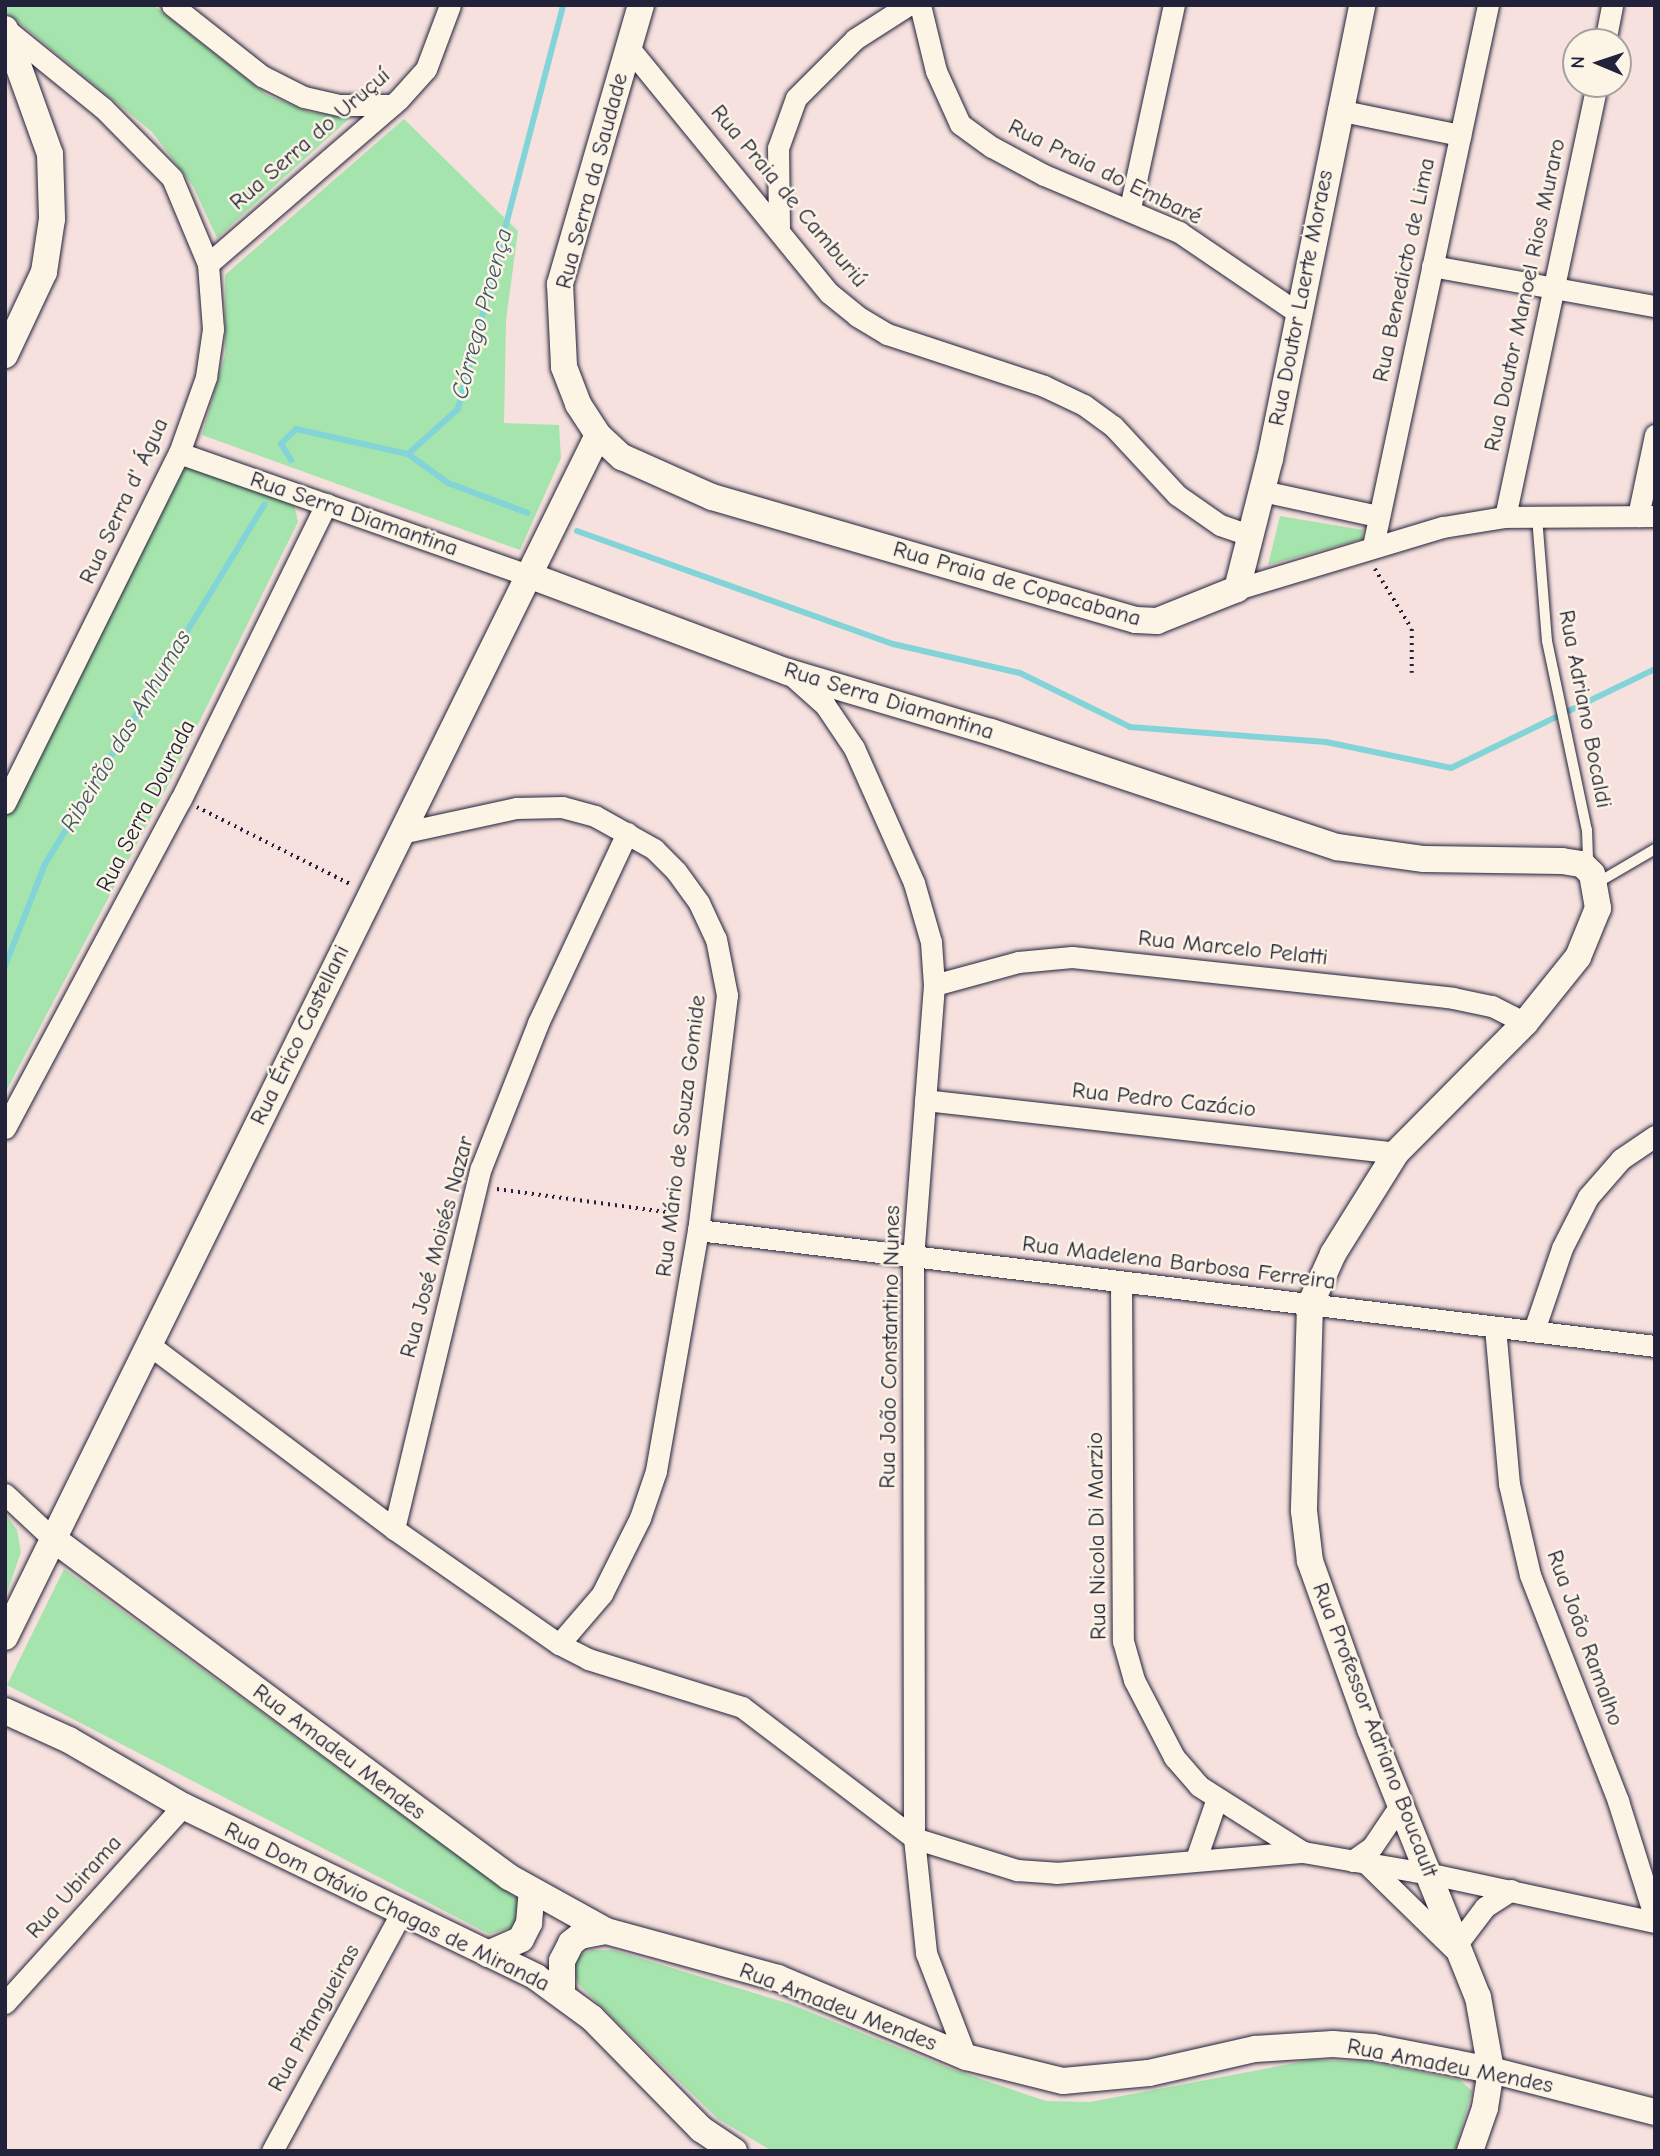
<!DOCTYPE html>
<html>
<head>
<meta charset="utf-8">
<style>
	body { margin:0 }
	#map { position:relative; width:1660px; height:2156px; overflow:hidden; background:#f6e1de; font-family:"Comic Neue",sans-serif }
	div>[style] { position:absolute }
	[style*='--x'] { left:calc(var(--x)*1px); top:calc(var(--y)*1px); width:calc(var(--w)*1px); rotate:calc(var(--a)*1deg) }
	.green>* { inset:0; background:#a5e4ac }
	.stream>* { height:6px; margin:-3px; padding:0 3px; transform-origin:3px; border-radius:3px; background:#82d4d8 }
	.path>* { height:3.5px; margin-top:-1.75px; transform-origin:0; background:repeating-linear-gradient(90deg,#22223b 0 2px,transparent 0 7px) }
	.roads { filter:drop-shadow(0 0 2px #22223b) drop-shadow(0 0 2px #22223b) }
	.service>* { height:10px; margin:-5px; padding:0 5px; transform-origin:5px; border-radius:5px; background:#fcf5e5 }
	.minor>* { height:21px; margin:-10.5px; padding:0 10.5px; transform-origin:10.5px; border-radius:10.5px; background:#fcf5e5 }
	.tertiary>* { height:26px; margin:-13px; padding:0 13px; transform-origin:13px; border-radius:13px; background:#fcf5e5 }
	span { translate:-50% -50%; white-space:nowrap; text-align:center; line-height:1.15; -webkit-text-stroke:5px #fcf5e5; paint-order:stroke }
	.street-label { font-size:23px; color:#22223b }
	.water-label { font-size:24px; color:#3f576a; font-style:italic }
	.frame { position:absolute; inset:0; border:7px solid #22223b; pointer-events:none }
	.north { position:absolute; left:1562px; top:28px; width:70px; height:70px; box-sizing:border-box; background:#fcf5e5; border:2px solid #a5a1a1; border-radius:50%; rotate:272deg; font-size:19px; font-weight:700; line-height:28px; text-align:center; color:#22223b }
	.north::after { content:''; display:block; margin:auto; width:24px; height:32px; background:#22223b; clip-path:polygon(50% 0,100% 100%,50% 72%,0 100%) }
</style>
</head>
<body>
<div id="map">
	<div class="green">
		<i style="clip-path:polygon(5px 5px,153px 5px,267px 95px,309px 112px,350px 118px,217px 238px,193px 186px,152px 132px,5px 11px)"></i>
		<i style="clip-path:polygon(404px 119px,518px 231px,506px 320px,504px 423px,559px 425px,561px 458px,520px 550px,202px 435px,225px 355px,225px 275px)"></i>
		<i style="clip-path:polygon(193px 465px,294px 503px,298px 522px,168px 785px,5px 1093px,5px 819px,168px 486px,180px 470px)"></i>
		<i style="clip-path:polygon(1280px 516px,1363px 530px,1362px 539px,1268px 565px)"></i>
		<i style="clip-path:polygon(5px 1513px,17px 1530px,21px 1552px,5px 1598px)"></i>
		<i style="clip-path:polygon(64px 1569px,518px 1899px,518px 1925px,489px 1934px,7px 1685px)"></i>
		<i style="clip-path:polygon(591px 1950px,613px 1950px,790px 2004px,954px 2070px,1046px 2101px,1090px 2102px,1311px 2060px,1370px 2062px,1460px 2080px,1472px 2091px,1455px 2151px,772px 2151px,718px 2119px,579px 1985px,573px 1970px,579px 1956px)"></i>
	</div>
	<div class="stream">
		<i style="--x:408;--y:454;--w:49;--a:35.9"></i>
		<i style="--x:448;--y:483;--w:85;--a:20.6"></i>
		<i style="--x:291;--y:460;--w:19;--a:-122"></i>
		<i style="--x:281;--y:444;--w:21;--a:-45"></i>
		<i style="--x:296;--y:429;--w:115;--a:12.6"></i>
		<i style="--x:408;--y:454;--w:67;--a:-42"></i>
		<i style="--x:458;--y:409;--w:417;--a:-75.4"></i>
		<i style="--x:577;--y:531;--w:336;--a:19.7"></i>
		<i style="--x:893;--y:644;--w:130;--a:12.9"></i>
		<i style="--x:1020;--y:673;--w:123;--a:26.1"></i>
		<i style="--x:1130;--y:727;--w:197;--a:4.4"></i>
		<i style="--x:1326;--y:742;--w:128;--a:11.7"></i>
		<i style="--x:1451;--y:768;--w:227;--a:-25.9"></i>
		<i style="--x:5;--y:966;--w:110;--a:-68.6"></i>
		<i style="--x:45;--y:864;--w:421;--a:-58.6"></i>
	</div>
	<div class="path">
		<i style="--x:1375;--y:569;--w:70;--a:58.3"></i>
		<i style="--x:1412;--y:629;--w:44;--a:90"></i>
		<i style="--x:197;--y:807;--w:174;--a:26.7"></i>
		<i style="--x:497;--y:1189;--w:185;--a:7.8"></i>
	</div>
	<div class="roads">
		<div class="service">
			<i style="--x:1537;--y:517;--w:124;--a:85.4"></i>
			<i style="--x:1547;--y:641;--w:193;--a:78.1"></i>
			<i style="--x:1587;--y:830;--w:35;--a:88"></i>
			<i style="--x:1597;--y:883;--w:67;--a:-30.4"></i>
		</div>
		<div class="minor">
			<i style="--x:172;--y:5;--w:115;--a:38.3"></i>
			<i style="--x:262;--y:76;--w:47;--a:26.6"></i>
			<i style="--x:304;--y:97;--w:36;--a:13"></i>
			<i style="--x:339;--y:105;--w:53;--a:0"></i>
			<i style="--x:920;--y:5;--w:68;--a:76.4"></i>
			<i style="--x:936;--y:71;--w:58;--a:65.6"></i>
			<i style="--x:960;--y:124;--w:39;--a:36"></i>
			<i style="--x:992;--y:147;--w:59;--a:28.3"></i>
			<i style="--x:1044;--y:175;--w:147;--a:22.9"></i>
			<i style="--x:1179;--y:232;--w:144;--a:34.2"></i>
			<i style="--x:1605;--y:42;--w:38;--a:-79"></i>
			<i style="--x:629;--y:48;--w:316;--a:50.8"></i>
			<i style="--x:829;--y:293;--w:36;--a:39"></i>
			<i style="--x:857;--y:316;--w:35;--a:31"></i>
			<i style="--x:887;--y:334;--w:165;--a:18.3"></i>
			<i style="--x:1044;--y:386;--w:44;--a:25.4"></i>
			<i style="--x:1084;--y:405;--w:36;--a:36"></i>
			<i style="--x:1113;--y:426;--w:94;--a:47.2"></i>
			<i style="--x:1177;--y:495;--w:52;--a:34.9"></i>
			<i style="--x:1220;--y:525;--w:31;--a:19"></i>
			<i style="--x:1338;--y:110;--w:125;--a:11.6"></i>
			<i style="--x:1130;--y:208;--w:208;--a:-77.8"></i>
			<i style="--x:779;--y:227;--w:79;--a:-90.7"></i>
			<i style="--x:778;--y:148;--w:53;--a:-70.2"></i>
			<i style="--x:796;--y:98;--w:83;--a:-45"></i>
			<i style="--x:855;--y:39;--w:63;--a:-32.7"></i>
			<i style="--x:208;--y:264;--w:252;--a:-40.8"></i>
			<i style="--x:399;--y:99;--w:40;--a:-48"></i>
			<i style="--x:426;--y:69;--w:68;--a:-69.4"></i>
			<i style="--x:1432;--y:266;--w:227;--a:10.2"></i>
			<i style="--x:179;--y:453;--w:370;--a:19.3"></i>
			<i style="--x:1262;--y:491;--w:119;--a:12.2"></i>
			<i style="--x:1638;--y:516;--w:83;--a:-78.1"></i>
			<i style="--x:1505;--y:517;--w:443;--a:-78"></i>
			<i style="--x:1373;--y:546;--w:553;--a:-78"></i>
			<i style="--x:1237;--y:589;--w:215;--a:-16.8"></i>
			<i style="--x:1443;--y:527;--w:63;--a:-9.2"></i>
			<i style="--x:1505;--y:517;--w:150;--a:-0.4"></i>
			<i style="--x:789;--y:673;--w:48;--a:41.6"></i>
			<i style="--x:825;--y:705;--w:52;--a:56"></i>
			<i style="--x:854;--y:748;--w:148;--a:66"></i>
			<i style="--x:914;--y:883;--w:61;--a:73.9"></i>
			<i style="--x:931;--y:942;--w:43;--a:86"></i>
			<i style="--x:934;--y:985;--w:272;--a:94.4"></i>
			<i style="--x:913;--y:1256;--w:582;--a:89.9"></i>
			<i style="--x:914;--y:1838;--w:116;--a:84"></i>
			<i style="--x:926;--y:1953;--w:111;--a:69"></i>
			<i style="--x:5;--y:803;--w:391;--a:-63.6"></i>
			<i style="--x:179;--y:453;--w:81;--a:-70.4"></i>
			<i style="--x:206;--y:377;--w:49;--a:-81.7"></i>
			<i style="--x:213;--y:329;--w:65;--a:-94.4"></i>
			<i style="--x:208;--y:264;--w:93;--a:-112.7"></i>
			<i style="--x:172;--y:178;--w:98;--a:-134.6"></i>
			<i style="--x:103;--y:108;--w:124;--a:-140.9"></i>
			<i style="--x:401;--y:833;--w:119;--a:-12.2"></i>
			<i style="--x:517;--y:808;--w:45;--a:-1.3"></i>
			<i style="--x:562;--y:807;--w:34;--a:15"></i>
			<i style="--x:595;--y:816;--w:68;--a:29.2"></i>
			<i style="--x:654;--y:849;--w:31;--a:45"></i>
			<i style="--x:676;--y:871;--w:39;--a:54"></i>
			<i style="--x:699;--y:903;--w:40;--a:65"></i>
			<i style="--x:716;--y:939;--w:57;--a:78.9"></i>
			<i style="--x:727;--y:995;--w:237;--a:97"></i>
			<i style="--x:698;--y:1230;--w:245;--a:99.9"></i>
			<i style="--x:656;--y:1471;--w:50;--a:108.8"></i>
			<i style="--x:640;--y:1518;--w:85;--a:116.6"></i>
			<i style="--x:602;--y:1594;--w:66;--a:130.7"></i>
			<i style="--x:934;--y:985;--w:87;--a:-15.3"></i>
			<i style="--x:1018;--y:962;--w:54;--a:-5.3"></i>
			<i style="--x:1072;--y:957;--w:383;--a:6.1"></i>
			<i style="--x:1453;--y:998;--w:40;--a:12"></i>
			<i style="--x:1492;--y:1006;--w:37;--a:27"></i>
			<i style="--x:925;--y:1100;--w:474;--a:6.4"></i>
			<i style="--x:5;--y:1128;--w:373;--a:-61.9"></i>
			<i style="--x:181;--y:799;--w:329;--a:-63.8"></i>
			<i style="--x:698;--y:1230;--w:964;--a:6.91"></i>
			<i style="--x:1121;--y:1283;--w:358;--a:89.7"></i>
			<i style="--x:1123;--y:1641;--w:41;--a:74.2"></i>
			<i style="--x:1134;--y:1680;--w:87;--a:62.5"></i>
			<i style="--x:1174;--y:1757;--w:38;--a:49"></i>
			<i style="--x:1199;--y:1786;--w:123;--a:32.4"></i>
			<i style="--x:1495;--y:1327;--w:158;--a:84.9"></i>
			<i style="--x:1509;--y:1484;--w:93;--a:77"></i>
			<i style="--x:1530;--y:1575;--w:243;--a:68.7"></i>
			<i style="--x:1618;--y:1801;--w:123;--a:72.5"></i>
			<i style="--x:1534;--y:1330;--w:87;--a:-71.1"></i>
			<i style="--x:1562;--y:1248;--w:57;--a:-63"></i>
			<i style="--x:1588;--y:1197;--w:50;--a:-49"></i>
			<i style="--x:1621;--y:1159;--w:41;--a:-34.1"></i>
			<i style="--x:148;--y:1344;--w:308;--a:36.9"></i>
			<i style="--x:394;--y:1529;--w:201;--a:34.9"></i>
			<i style="--x:559;--y:1644;--w:33;--a:27"></i>
			<i style="--x:588;--y:1659;--w:161;--a:17.3"></i>
			<i style="--x:742;--y:1707;--w:216;--a:37.3"></i>
			<i style="--x:914;--y:1838;--w:108;--a:17.3"></i>
			<i style="--x:1017;--y:1870;--w:39;--a:4"></i>
			<i style="--x:1056;--y:1873;--w:248;--a:-4.9"></i>
			<i style="--x:1303;--y:1852;--w:130;--a:9.8"></i>
			<i style="--x:1431;--y:1874;--w:229;--a:12.1"></i>
			<i style="--x:5;--y:1494;--w:64;--a:43.1"></i>
			<i style="--x:394;--y:1529;--w:371;--a:-76.5"></i>
			<i style="--x:481;--y:1168;--w:156;--a:-68.5"></i>
			<i style="--x:538;--y:1023;--w:210;--a:-64.9"></i>
			<i style="--x:1196;--y:1859;--w:61;--a:-71"></i>
			<i style="--x:1352;--y:1861;--w:24;--a:-35"></i>
			<i style="--x:1372;--y:1847;--w:52;--a:-56"></i>
			<i style="--x:1366;--y:1863;--w:123;--a:44.3"></i>
			<i style="--x:1457;--y:1944;--w:46;--a:-52.9"></i>
			<i style="--x:1485;--y:1907;--w:31;--a:-33"></i>
			<i style="--x:5;--y:2003;--w:266;--a:-47.9"></i>
			<i style="--x:272;--y:2151;--w:274;--a:-61.5"></i>
		</div>
		<div class="tertiary">
			<i style="--x:641;--y:5;--w:291;--a:106.2"></i>
			<i style="--x:560;--y:284;--w:83;--a:87.2"></i>
			<i style="--x:564;--y:367;--w:40;--a:69"></i>
			<i style="--x:578;--y:404;--w:37;--a:57"></i>
			<i style="--x:598;--y:435;--w:33;--a:43"></i>
			<i style="--x:622;--y:457;--w:98;--a:24"></i>
			<i style="--x:712;--y:497;--w:441;--a:16.2"></i>
			<i style="--x:1136;--y:620;--w:21;--a:3"></i>
			<i style="--x:1157;--y:621;--w:86;--a:-21.8"></i>
			<i style="--x:1237;--y:589;--w:134;--a:-75.8"></i>
			<i style="--x:1270;--y:459;--w:463;--a:-78.5"></i>
			<i style="--x:5;--y:29;--w:133;--a:70.2"></i>
			<i style="--x:50;--y:154;--w:65;--a:88.2"></i>
			<i style="--x:52;--y:219;--w:54;--a:98.6"></i>
			<i style="--x:44;--y:272;--w:92;--a:115.2"></i>
			<i style="--x:528;--y:575;--w:278;--a:20.5"></i>
			<i style="--x:788;--y:672;--w:212;--a:16.5"></i>
			<i style="--x:991;--y:732;--w:365;--a:18.4"></i>
			<i style="--x:1337;--y:847;--w:88;--a:7.9"></i>
			<i style="--x:1424;--y:859;--w:138;--a:0.8"></i>
			<i style="--x:1562;--y:861;--w:20;--a:9"></i>
			<i style="--x:1582;--y:864;--w:14;--a:45"></i>
			<i style="--x:1592;--y:874;--w:35;--a:80"></i>
			<i style="--x:1598;--y:908;--w:53;--a:112.2"></i>
			<i style="--x:1578;--y:957;--w:85;--a:128.8"></i>
			<i style="--x:1525;--y:1023;--w:183;--a:134.8"></i>
			<i style="--x:1396;--y:1153;--w:119;--a:122"></i>
			<i style="--x:1333;--y:1254;--w:56;--a:114.3"></i>
			<i style="--x:1310;--y:1305;--w:206;--a:91.7"></i>
			<i style="--x:1304;--y:1511;--w:50;--a:83.2"></i>
			<i style="--x:1310;--y:1561;--w:178;--a:70.3"></i>
			<i style="--x:1370;--y:1729;--w:289;--a:68.1"></i>
			<i style="--x:1478;--y:1997;--w:74;--a:79.9"></i>
			<i style="--x:1491;--y:2070;--w:38;--a:99"></i>
			<i style="--x:1485;--y:2108;--w:46;--a:109.2"></i>
			<i style="--x:52;--y:1538;--w:569;--a:36.57"></i>
			<i style="--x:509;--y:1877;--w:111;--a:29.1"></i>
			<i style="--x:606;--y:1931;--w:178;--a:15.3"></i>
			<i style="--x:778;--y:1978;--w:204;--a:22.8"></i>
			<i style="--x:966;--y:2057;--w:100;--a:13.9"></i>
			<i style="--x:1063;--y:2081;--w:86;--a:-5.3"></i>
			<i style="--x:1149;--y:2073;--w:109;--a:-12.8"></i>
			<i style="--x:1255;--y:2049;--w:78;--a:-3.7"></i>
			<i style="--x:1333;--y:2044;--w:40;--a:4.3"></i>
			<i style="--x:1373;--y:2047;--w:120;--a:11"></i>
			<i style="--x:1491;--y:2070;--w:169;--a:14.4"></i>
			<i style="--x:5;--y:1637;--w:1340;--a:-63.74"></i>
			<i style="--x:5;--y:1711;--w:70;--a:24.4"></i>
			<i style="--x:69;--y:1740;--w:132;--a:30.1"></i>
			<i style="--x:183;--y:1806;--w:392;--a:25.8"></i>
			<i style="--x:536;--y:1977;--w:69;--a:36.2"></i>
			<i style="--x:592;--y:2018;--w:156;--a:45.5"></i>
			<i style="--x:701;--y:2129;--w:40;--a:34"></i>
			<i style="--x:488;--y:1954;--w:36;--a:-24"></i>
			<i style="--x:521;--y:1939;--w:18;--a:-63"></i>
			<i style="--x:529;--y:1923;--w:32;--a:-85"></i>
			<i style="--x:562;--y:1994;--w:33;--a:-90"></i>
			<i style="--x:562;--y:1961;--w:20;--a:-63"></i>
			<i style="--x:571;--y:1943;--w:11;--a:-38"></i>
			<i style="--x:580;--y:1936;--w:26;--a:-11"></i>
		</div>
	</div>
	<div class="street-label">
		<span style="left:310px;top:139px;rotate:-41deg">Rua Serra do Uruçuí</span>
		<span style="left:1105px;top:172px;rotate:26deg">Rua Praia do Embaré</span>
		<span style="left:592px;top:181px;rotate:-75deg">Rua Serra da Saudade</span>
		<span style="left:789px;top:196px;rotate:50deg">Rua Praia de Camburiú</span>
		<span style="left:1404px;top:270px;rotate:-78deg">Rua Benedicto de Lima</span>
		<span style="left:1525px;top:295px;rotate:-78deg">Rua Doutor Manoel Rios Muraro</span>
		<span style="left:1301px;top:298px;rotate:-79deg">Rua Doutor Laerte Moraes</span>
		<span style="left:124px;top:501px;rotate:-65deg">Rua Serra d' Água</span>
		<span style="left:354px;top:514px;rotate:19deg">Rua Serra Diamantina</span>
		<span style="left:1017px;top:584px;rotate:16deg">Rua Praia de Copacabana</span>
		<span style="left:889px;top:701px;rotate:17deg">Rua Serra Diamantina</span>
		<span style="left:1585px;top:709px;rotate:79deg">Rua Adriano Bocaldi</span>
		<span style="left:146px;top:806px;rotate:-63deg">Rua Serra Dourada</span>
		<span style="left:1233px;top:948px;rotate:6deg">Rua Marcelo Pelatti</span>
		<span style="left:300px;top:1035px;rotate:-64deg">Rua Érico Castellani</span>
		<span style="left:1164px;top:1100px;rotate:6deg">Rua Pedro Cazácio</span>
		<span style="left:681px;top:1136px;rotate:-83deg">Rua Mário de Souza Gomide</span>
		<span style="left:437px;top:1247px;rotate:-75deg">Rua José Moisés Nazar</span>
		<span style="left:1179px;top:1263px;rotate:7deg">Rua Madelena Barbosa Ferreira</span>
		<span style="left:890px;top:1347px;rotate:-89deg">Rua João Constantino Nunes</span>
		<span style="left:1097px;top:1536px;rotate:-91deg">Rua Nicola Di Marzio</span>
		<span style="left:1585px;top:1638px;rotate:70deg">Rua João Ramalho</span>
		<span style="left:1375px;top:1730px;rotate:69deg">Rua Professor Adriano Boucault</span>
		<span style="left:339px;top:1752px;rotate:37deg">Rua Amadeu Mendes</span>
		<span style="left:74px;top:1887px;rotate:-48deg">Rua Ubirama</span>
		<span style="left:387px;top:1907px;rotate:26deg">Rua Dom Otávio Chagas de Miranda</span>
		<span style="left:838px;top:2007px;rotate:21deg">Rua Amadeu Mendes</span>
		<span style="left:314px;top:2018px;rotate:-61deg">Rua Pitangueiras</span>
		<span style="left:1450px;top:2066px;rotate:11deg">Rua Amadeu Mendes</span>
	</div>
	<div class="water-label">
		<span style="left:482px;top:314px;rotate:-75deg">Córrego Proença</span>
		<span style="left:126px;top:731px;rotate:-59deg">Ribeirão das Anhumas</span>
	</div>
	<div class="frame"></div>
	<div class="north">N</div>
</div>
</body>
</html>
